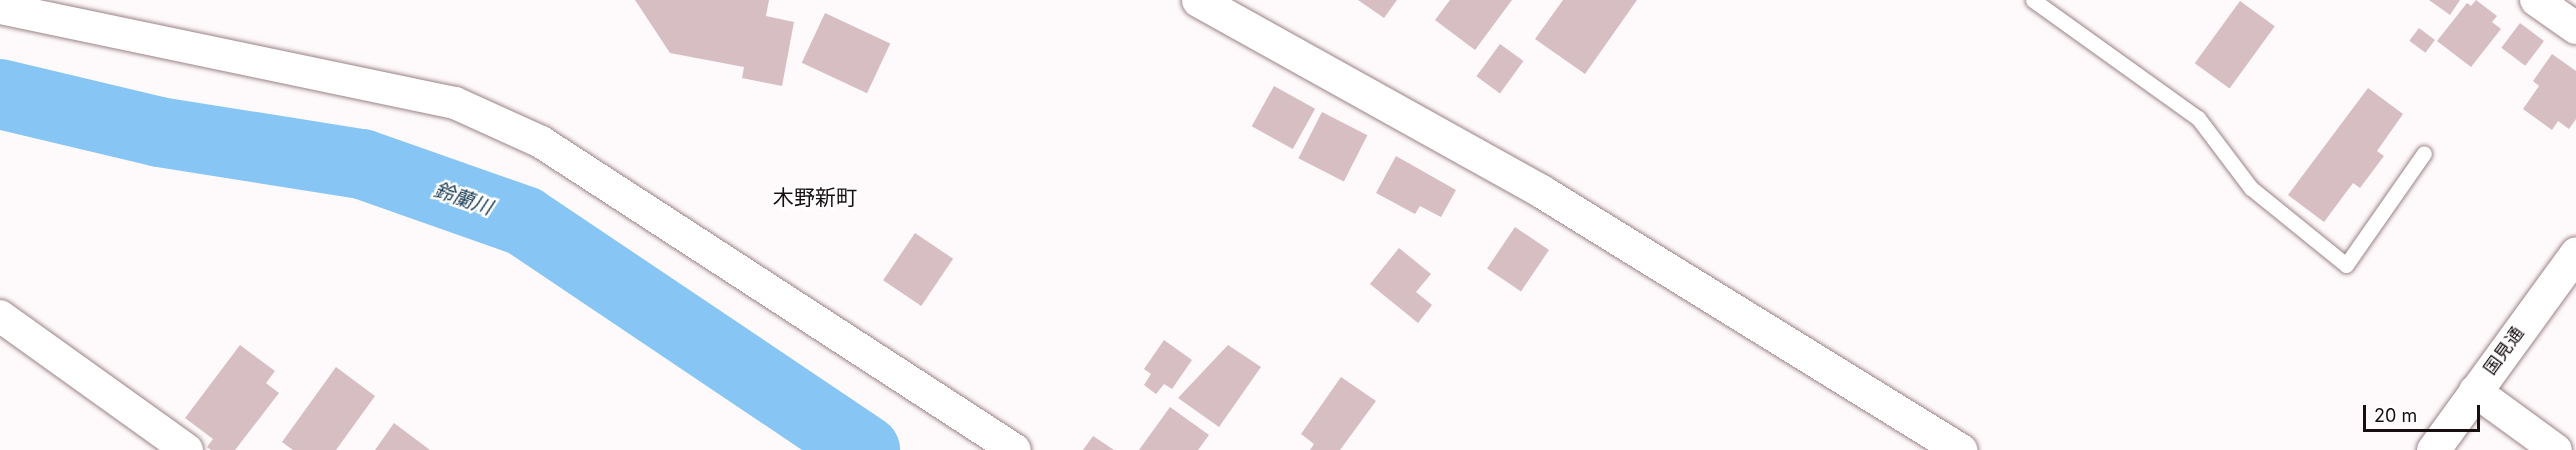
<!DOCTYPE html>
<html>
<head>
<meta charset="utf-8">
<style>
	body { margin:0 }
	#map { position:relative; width:2576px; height:450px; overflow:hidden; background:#fef9fa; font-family:Inter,"Noto Sans JP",sans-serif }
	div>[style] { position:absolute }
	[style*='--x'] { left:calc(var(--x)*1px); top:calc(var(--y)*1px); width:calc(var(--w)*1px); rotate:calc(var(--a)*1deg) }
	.river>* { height:70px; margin:-35px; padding:0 35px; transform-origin:35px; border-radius:35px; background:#86c5f4 }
	.building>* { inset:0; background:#d7bec2; transform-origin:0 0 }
	.roads { filter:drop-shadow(0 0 2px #9a8387) drop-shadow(0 0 2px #9a8387) }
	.service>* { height:15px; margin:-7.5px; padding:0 7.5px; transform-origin:7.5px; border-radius:7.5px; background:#fff }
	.minor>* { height:32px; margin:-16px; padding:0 16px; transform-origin:16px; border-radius:16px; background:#fff }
	.tertiary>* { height:33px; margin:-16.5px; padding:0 16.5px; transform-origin:16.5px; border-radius:16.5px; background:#fff }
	span { translate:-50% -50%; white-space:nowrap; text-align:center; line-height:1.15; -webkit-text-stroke:5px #fff; paint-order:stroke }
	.street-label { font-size:18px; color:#170e10 }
	.water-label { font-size:20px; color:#183b53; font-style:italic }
	.quarter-label { font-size:21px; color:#170e10 }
	.scale { position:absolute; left:2363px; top:405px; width:117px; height:27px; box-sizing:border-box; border:3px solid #170e10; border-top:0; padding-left:8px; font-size:18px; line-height:21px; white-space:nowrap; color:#170e10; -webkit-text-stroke:4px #fff; paint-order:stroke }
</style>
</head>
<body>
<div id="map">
	<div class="river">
		<i style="--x:0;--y:94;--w:163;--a:13.4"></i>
		<i style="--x:159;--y:132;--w:206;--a:9"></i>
		<i style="--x:362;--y:164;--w:172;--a:19.4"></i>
		<i style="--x:524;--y:221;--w:411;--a:33.9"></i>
	</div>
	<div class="building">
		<i style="clip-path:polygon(635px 0,769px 0,766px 16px,794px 22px,782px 86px,742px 78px,744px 67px,670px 53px)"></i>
		<i style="clip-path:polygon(1358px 0,1397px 0,1384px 18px)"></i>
		<i style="clip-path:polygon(1450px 0,1512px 0,1475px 50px,1435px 20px)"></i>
		<i style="clip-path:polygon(1563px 0,1637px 0,1585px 74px,1535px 39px)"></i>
		<i style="clip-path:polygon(2429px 0,2460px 0,2450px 15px)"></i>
		<i style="clip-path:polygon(2476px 0,2497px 16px,2492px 22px,2501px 29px,2471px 67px,2437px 41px,2467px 3px,2471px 6px)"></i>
		<i style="left:2240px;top:1px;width:43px;height:77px;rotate:36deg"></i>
		<i style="left:825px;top:13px;width:72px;height:55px;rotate:25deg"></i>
		<i style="left:2520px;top:23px;width:30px;height:31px;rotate:37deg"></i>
		<i style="left:2419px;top:28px;width:20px;height:16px;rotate:37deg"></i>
		<i style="left:1500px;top:44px;width:29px;height:40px;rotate:36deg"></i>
		<i style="clip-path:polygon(2552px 54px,2576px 71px,2576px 119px,2569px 129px,2558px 121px,2552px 130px,2523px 109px,2539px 86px,2533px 81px)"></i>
		<i style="left:1274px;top:86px;width:47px;height:46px;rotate:29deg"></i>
		<i style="clip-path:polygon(2368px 88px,2403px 114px,2377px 151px,2384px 156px,2360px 188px,2353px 183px,2324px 222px,2288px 195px)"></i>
		<i style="left:1322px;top:112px;width:51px;height:52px;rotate:27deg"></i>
		<i style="clip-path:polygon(1396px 156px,1456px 190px,1441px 217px,1420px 206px,1415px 214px,1376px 193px)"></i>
		<i style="left:1515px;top:227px;width:41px;height:50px;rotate:34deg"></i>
		<i style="left:915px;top:233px;width:46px;height:57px;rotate:34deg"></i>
		<i style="clip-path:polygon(1399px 248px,1431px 274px,1416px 292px,1432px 305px,1418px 323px,1370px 284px)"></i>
		<i style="clip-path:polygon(1164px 340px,1192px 360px,1172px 389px,1164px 384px,1156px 394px,1144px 385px,1151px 374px,1144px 369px)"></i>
		<i style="clip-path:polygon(240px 345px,275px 371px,266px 383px,279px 393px,235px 450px,211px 450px,207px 447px,213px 439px,185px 418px)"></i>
		<i style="clip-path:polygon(1228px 345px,1261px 367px,1219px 427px,1178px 398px)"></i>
		<i style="clip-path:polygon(336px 367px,375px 396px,336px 450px,293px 450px,282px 442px)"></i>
		<i style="clip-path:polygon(1341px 377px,1376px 401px,1340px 450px,1310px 450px,1314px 444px,1301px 434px)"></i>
		<i style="clip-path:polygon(1170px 407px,1209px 435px,1198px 450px,1139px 450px)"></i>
		<i style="clip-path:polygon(394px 423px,430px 450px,375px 450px)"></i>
		<i style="clip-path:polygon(1093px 436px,1114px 450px,1083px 450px)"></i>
	</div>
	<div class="roads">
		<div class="service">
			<i style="--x:2033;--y:0;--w:203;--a:35.6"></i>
			<i style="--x:2198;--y:118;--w:88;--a:52.9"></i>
			<i style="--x:2251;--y:188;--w:122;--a:39"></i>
			<i style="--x:2346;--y:265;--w:136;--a:-55.1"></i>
		</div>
		<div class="minor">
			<i style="--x:2536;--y:0;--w:49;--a:35"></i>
			<i style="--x:0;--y:8;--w:465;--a:11.8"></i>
			<i style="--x:455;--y:103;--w:94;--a:24.4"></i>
			<i style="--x:541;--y:142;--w:565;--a:33.02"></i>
			<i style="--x:0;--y:316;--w:230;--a:35.6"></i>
			<i style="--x:2475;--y:391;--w:100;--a:36.1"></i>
		</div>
		<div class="tertiary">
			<i style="--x:1198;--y:0;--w:393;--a:29.1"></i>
			<i style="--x:1541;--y:191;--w:493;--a:31.7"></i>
			<i style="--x:2433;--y:450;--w:243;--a:-54"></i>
		</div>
	</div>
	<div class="street-label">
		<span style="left:2504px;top:351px;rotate:-54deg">国見通</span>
	</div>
	<div class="water-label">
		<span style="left:463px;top:199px;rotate:19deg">鈴蘭川</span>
	</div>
	<div class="quarter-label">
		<span style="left:815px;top:198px">木野新町</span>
	</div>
	<div class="scale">20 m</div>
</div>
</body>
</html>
